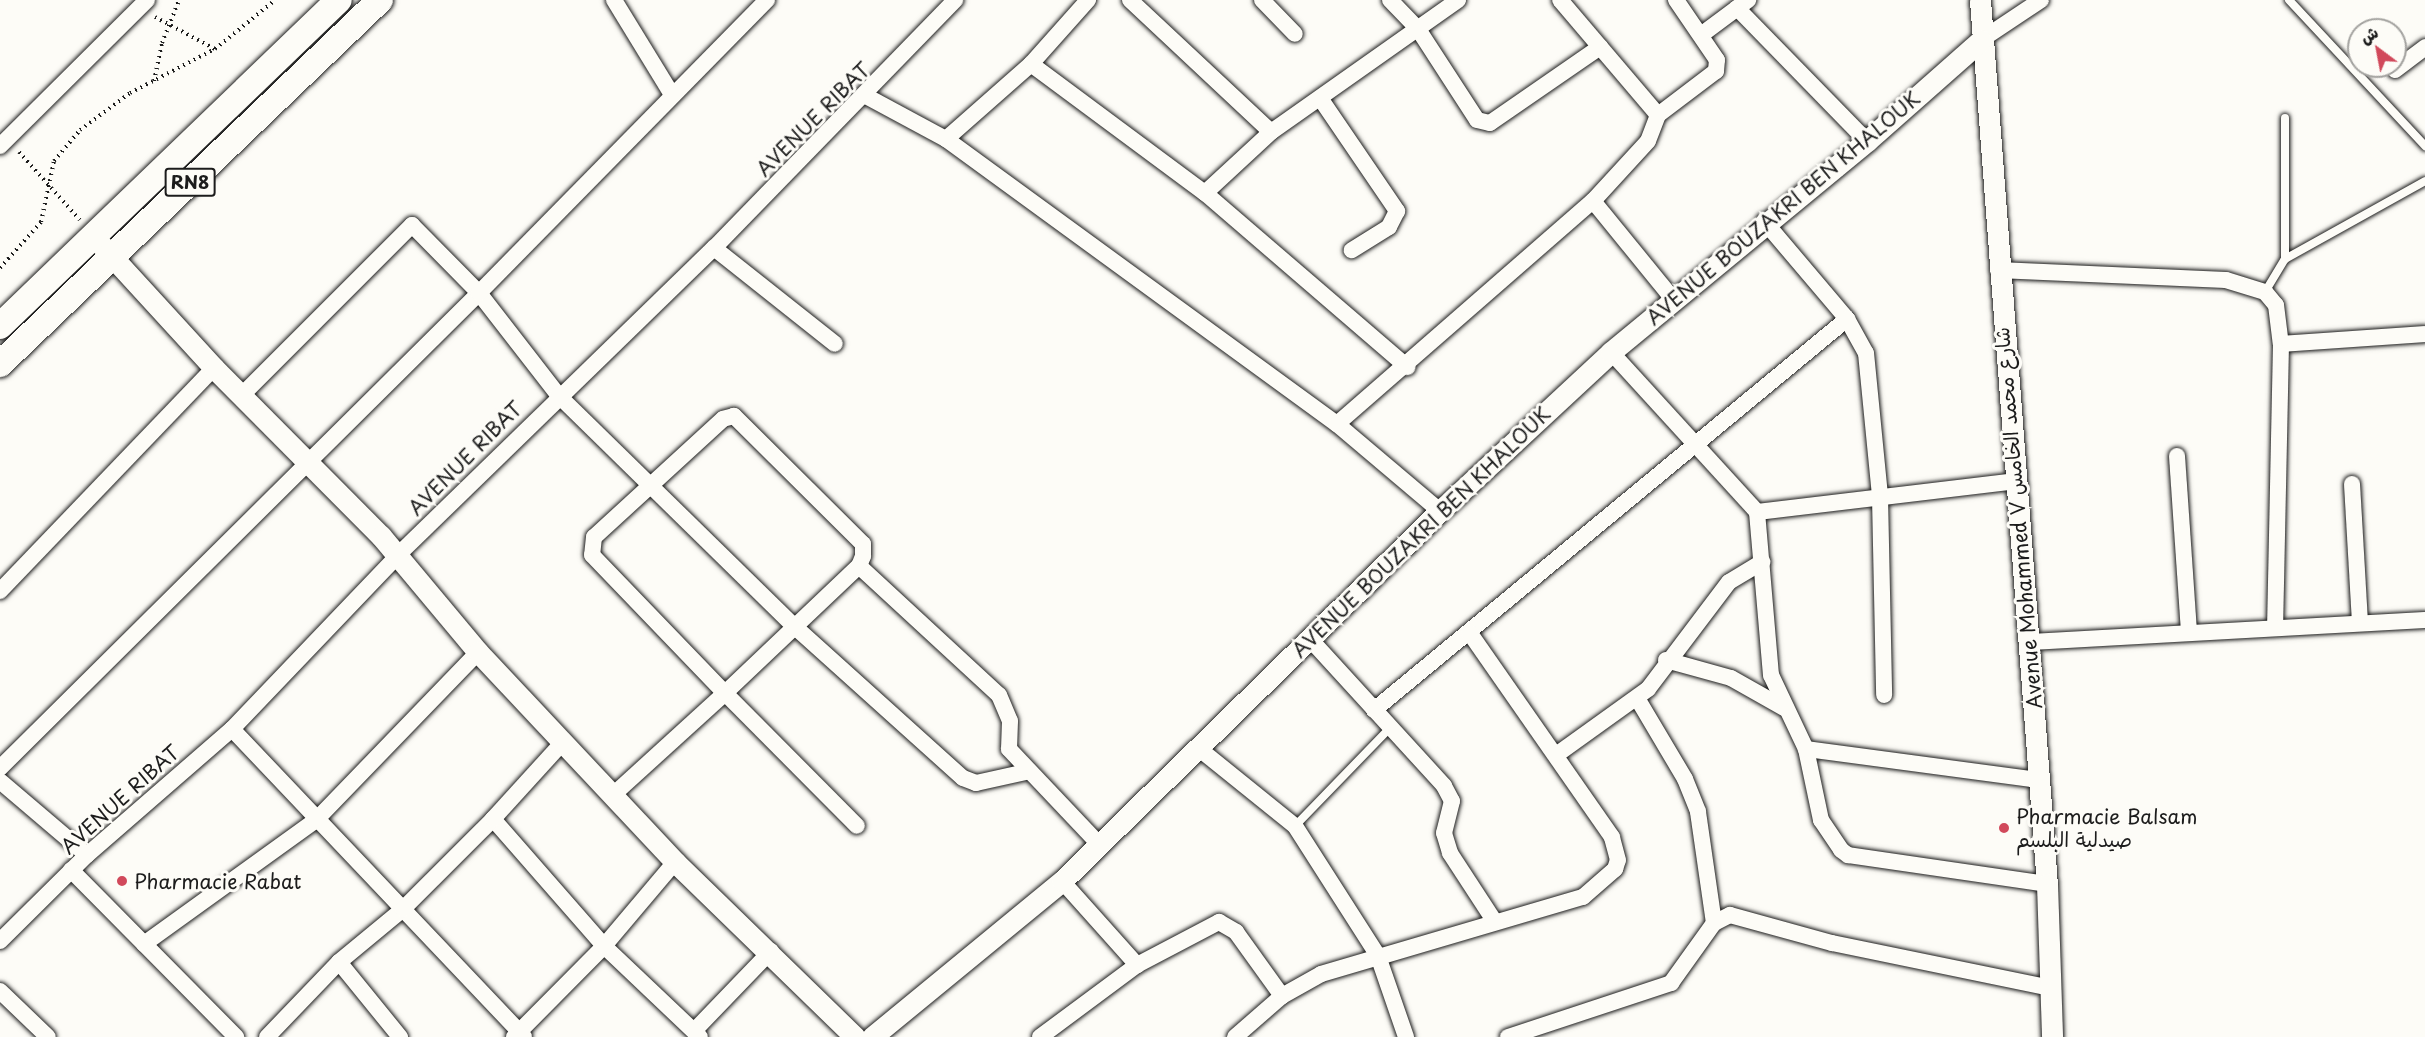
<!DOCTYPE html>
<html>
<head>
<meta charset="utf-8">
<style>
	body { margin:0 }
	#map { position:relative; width:2425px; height:1037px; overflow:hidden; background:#fdfcf7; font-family:"Playpen Sans","Playpen Sans Arabic",sans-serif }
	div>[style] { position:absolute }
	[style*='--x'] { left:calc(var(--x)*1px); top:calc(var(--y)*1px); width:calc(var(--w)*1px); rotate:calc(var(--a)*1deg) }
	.path>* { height:4px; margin-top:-2px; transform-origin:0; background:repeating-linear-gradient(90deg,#1c1c1c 0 1.5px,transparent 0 6px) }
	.roads { filter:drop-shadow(0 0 2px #1c1c1c) drop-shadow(0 0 2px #1c1c1c) }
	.service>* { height:8px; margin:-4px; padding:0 4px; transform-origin:4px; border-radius:4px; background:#fdfcf7 }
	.minor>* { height:16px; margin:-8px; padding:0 8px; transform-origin:8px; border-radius:8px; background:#fdfcf7 }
	.tertiary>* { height:21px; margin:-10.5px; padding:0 10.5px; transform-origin:10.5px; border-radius:10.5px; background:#fdfcf7 }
	.primary>* { height:26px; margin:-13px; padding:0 13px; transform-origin:13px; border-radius:13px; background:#fdfcf7 }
	.dots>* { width:16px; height:16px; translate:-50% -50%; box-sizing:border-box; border:3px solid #fdfcf7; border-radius:50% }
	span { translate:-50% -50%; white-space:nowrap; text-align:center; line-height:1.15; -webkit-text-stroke:6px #fdfcf7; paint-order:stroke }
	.shield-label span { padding:2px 4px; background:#fdfcf7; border:2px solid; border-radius:4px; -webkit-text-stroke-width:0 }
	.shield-label { font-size:18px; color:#1c1c1c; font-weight:700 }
	.street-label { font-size:20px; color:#1c1c1c }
	.poi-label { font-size:20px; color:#1c1c1c }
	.left { translate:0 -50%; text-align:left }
	.north { position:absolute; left:2347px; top:18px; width:60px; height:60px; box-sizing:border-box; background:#fdfcf7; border:2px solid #a3a29f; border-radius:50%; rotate:328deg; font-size:16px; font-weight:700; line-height:24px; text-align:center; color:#1c1c1c }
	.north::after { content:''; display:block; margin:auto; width:21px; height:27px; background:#d1495b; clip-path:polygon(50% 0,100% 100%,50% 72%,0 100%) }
</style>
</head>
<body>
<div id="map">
	<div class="path">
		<i style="--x:155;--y:17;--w:68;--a:28.1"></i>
		<i style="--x:154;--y:81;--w:39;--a:-78"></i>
		<i style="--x:162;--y:43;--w:46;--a:-68.4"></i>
		<i style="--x:19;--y:152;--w:91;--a:48.1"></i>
		<i style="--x:0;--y:268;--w:62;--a:-48.3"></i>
		<i style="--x:41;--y:222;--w:62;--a:-78"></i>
		<i style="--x:54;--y:161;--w:40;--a:-50"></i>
		<i style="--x:80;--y:130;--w:62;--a:-36.5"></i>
		<i style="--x:130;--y:93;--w:96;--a:-27.4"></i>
		<i style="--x:215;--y:49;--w:77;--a:-39.2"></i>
	</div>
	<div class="roads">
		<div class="service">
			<i style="--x:2289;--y:0;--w:200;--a:47"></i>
			<i style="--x:2285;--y:259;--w:160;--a:-29.1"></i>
			<i style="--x:2265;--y:292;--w:39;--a:-59"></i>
			<i style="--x:2285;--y:259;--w:141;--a:-90"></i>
			<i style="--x:1295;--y:826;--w:136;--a:-45.9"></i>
		</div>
		<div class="minor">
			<i style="--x:614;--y:0;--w:109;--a:58.5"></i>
			<i style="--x:1130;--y:0;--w:193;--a:43.1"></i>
			<i style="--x:1271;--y:132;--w:229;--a:-35.2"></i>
			<i style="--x:1262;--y:0;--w:47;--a:45.9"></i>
			<i style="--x:1390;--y:0;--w:40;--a:46"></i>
			<i style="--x:1418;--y:29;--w:108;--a:57"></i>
			<i style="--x:1477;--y:120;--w:13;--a:13"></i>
			<i style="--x:1490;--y:123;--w:134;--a:-34.6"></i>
			<i style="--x:1737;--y:8;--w:186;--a:45.7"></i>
			<i style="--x:1701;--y:35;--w:59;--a:-36.7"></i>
			<i style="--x:1981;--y:40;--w:72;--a:-33.7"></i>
			<i style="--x:1031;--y:64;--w:217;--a:36.6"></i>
			<i style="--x:1205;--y:193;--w:267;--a:40.7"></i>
			<i style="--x:2395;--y:70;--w:38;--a:-37"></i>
			<i style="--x:866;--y:96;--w:91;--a:28.3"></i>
			<i style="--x:946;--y:139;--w:484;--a:36.1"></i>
			<i style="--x:1337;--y:424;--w:135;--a:40.2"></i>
			<i style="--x:1320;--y:98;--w:137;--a:55.7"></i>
			<i style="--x:1397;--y:211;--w:18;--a:117"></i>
			<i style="--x:1389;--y:227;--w:44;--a:148.1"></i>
			<i style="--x:1658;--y:115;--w:73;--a:-37.2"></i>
			<i style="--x:1716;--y:71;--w:11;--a:-85"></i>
			<i style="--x:1717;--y:60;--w:73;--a:-124.3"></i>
			<i style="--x:946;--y:139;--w:113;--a:-41.4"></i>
			<i style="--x:1031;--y:64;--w:86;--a:-48.3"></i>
			<i style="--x:0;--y:146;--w:207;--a:-44.8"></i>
			<i style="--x:1205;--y:193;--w:90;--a:-42.7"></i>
			<i style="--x:1593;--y:201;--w:127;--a:50.8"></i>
			<i style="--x:1764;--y:221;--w:128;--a:49.7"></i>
			<i style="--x:1847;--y:319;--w:39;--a:61"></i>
			<i style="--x:1866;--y:353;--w:145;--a:84.4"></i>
			<i style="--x:1880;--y:497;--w:198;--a:88.8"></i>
			<i style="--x:714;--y:248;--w:154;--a:38.4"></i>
			<i style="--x:1998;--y:270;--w:228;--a:2.5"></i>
			<i style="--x:2226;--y:280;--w:41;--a:17.1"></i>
			<i style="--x:2265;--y:292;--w:17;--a:50"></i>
			<i style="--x:2276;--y:305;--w:39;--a:83"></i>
			<i style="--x:2281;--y:344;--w:283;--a:91.2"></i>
			<i style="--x:2281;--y:344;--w:144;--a:-4"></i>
			<i style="--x:1611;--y:352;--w:217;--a:47.6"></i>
			<i style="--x:1757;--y:512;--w:164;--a:85.1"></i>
			<i style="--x:1771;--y:675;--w:82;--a:64.7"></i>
			<i style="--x:1806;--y:749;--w:73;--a:78.1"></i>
			<i style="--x:1821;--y:820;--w:36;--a:56"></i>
			<i style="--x:1841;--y:850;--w:9;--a:36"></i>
			<i style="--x:1848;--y:855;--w:201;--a:8.3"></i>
			<i style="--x:241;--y:396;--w:242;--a:-45"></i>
			<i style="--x:412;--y:225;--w:95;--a:45.4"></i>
			<i style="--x:479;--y:293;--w:129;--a:52.2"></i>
			<i style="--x:558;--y:395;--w:330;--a:44.4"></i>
			<i style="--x:794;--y:626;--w:227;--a:42"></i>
			<i style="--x:963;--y:778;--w:14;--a:21"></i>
			<i style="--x:976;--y:783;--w:51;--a:-12.4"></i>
			<i style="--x:1337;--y:424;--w:340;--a:-41.1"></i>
			<i style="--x:1593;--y:201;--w:81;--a:-47.5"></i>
			<i style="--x:1648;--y:141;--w:28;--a:-69"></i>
			<i style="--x:1658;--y:115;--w:151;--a:-130.4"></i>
			<i style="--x:2177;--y:456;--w:176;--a:86.1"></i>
			<i style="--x:2352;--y:484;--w:138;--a:86.7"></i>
			<i style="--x:1757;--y:512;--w:262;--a:-6.8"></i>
			<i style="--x:859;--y:566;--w:190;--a:42.7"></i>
			<i style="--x:999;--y:695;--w:28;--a:67"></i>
			<i style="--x:1010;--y:721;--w:28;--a:92"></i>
			<i style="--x:1009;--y:749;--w:129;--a:46.6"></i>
			<i style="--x:0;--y:591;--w:309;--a:-46.2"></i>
			<i style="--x:1310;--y:639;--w:199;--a:47.6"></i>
			<i style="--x:1444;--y:786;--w:17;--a:62"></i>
			<i style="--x:1452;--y:801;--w:33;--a:104"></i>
			<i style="--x:1444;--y:833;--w:21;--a:73"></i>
			<i style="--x:1450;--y:853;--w:82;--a:56.9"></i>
			<i style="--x:2030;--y:642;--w:396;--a:-3.2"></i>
			<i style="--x:1666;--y:660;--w:67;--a:15.5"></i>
			<i style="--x:1731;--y:678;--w:61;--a:29.5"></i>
			<i style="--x:1637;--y:698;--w:94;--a:59.3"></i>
			<i style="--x:1685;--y:779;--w:35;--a:68"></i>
			<i style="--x:1698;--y:812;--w:112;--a:81.8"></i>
			<i style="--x:1374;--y:710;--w:614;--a:-39.58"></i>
			<i style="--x:232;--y:729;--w:424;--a:46.5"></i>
			<i style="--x:1197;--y:747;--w:126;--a:38.9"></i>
			<i style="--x:1295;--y:826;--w:154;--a:57.4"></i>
			<i style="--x:1378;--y:956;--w:86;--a:70.9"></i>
			<i style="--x:1806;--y:749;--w:235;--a:7.6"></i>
			<i style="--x:1556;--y:755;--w:113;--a:-35.7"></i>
			<i style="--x:1648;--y:689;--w:134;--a:-52.9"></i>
			<i style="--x:1729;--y:582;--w:39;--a:-31"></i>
			<i style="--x:0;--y:768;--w:675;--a:-44.76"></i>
			<i style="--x:479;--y:293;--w:411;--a:-45.5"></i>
			<i style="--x:0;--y:781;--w:114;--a:40.4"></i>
			<i style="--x:613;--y:795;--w:151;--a:-42.3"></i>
			<i style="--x:725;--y:693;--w:185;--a:-43.5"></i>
			<i style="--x:859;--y:566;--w:11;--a:-68"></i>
			<i style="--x:863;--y:556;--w:12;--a:-90"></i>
			<i style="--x:863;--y:544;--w:182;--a:-135.2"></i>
			<i style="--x:734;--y:416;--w:11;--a:165"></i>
			<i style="--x:723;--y:419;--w:175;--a:137.5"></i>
			<i style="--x:594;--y:537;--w:18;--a:96"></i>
			<i style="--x:592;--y:555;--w:192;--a:46.1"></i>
			<i style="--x:725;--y:693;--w:187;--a:45.2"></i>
			<i style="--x:493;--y:819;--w:169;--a:48.8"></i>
			<i style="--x:604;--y:946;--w:132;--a:43.5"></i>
			<i style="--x:71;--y:870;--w:235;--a:45.3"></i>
			<i style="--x:1062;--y:881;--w:113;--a:48.2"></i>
			<i style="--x:0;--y:941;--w:122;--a:-44.7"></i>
			<i style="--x:87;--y:855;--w:192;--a:-41"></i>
			<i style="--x:232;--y:729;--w:240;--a:-46.3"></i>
			<i style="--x:398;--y:555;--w:441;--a:-44.2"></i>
			<i style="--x:714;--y:248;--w:346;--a:-45.8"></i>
			<i style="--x:144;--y:944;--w:213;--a:-35.8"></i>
			<i style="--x:317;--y:819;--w:232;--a:-46"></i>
			<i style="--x:339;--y:962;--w:97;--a:50.9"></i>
			<i style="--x:0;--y:991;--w:66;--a:43.8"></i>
			<i style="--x:694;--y:1031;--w:111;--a:-46.1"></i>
			<i style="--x:267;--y:1037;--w:104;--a:-46.2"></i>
			<i style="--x:339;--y:962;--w:83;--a:-39.6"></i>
			<i style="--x:403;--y:909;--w:127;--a:-45"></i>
			<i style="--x:493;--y:819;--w:104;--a:-47.7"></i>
			<i style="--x:514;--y:1037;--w:128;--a:-45.3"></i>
			<i style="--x:604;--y:946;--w:110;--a:-49.8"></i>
			<i style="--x:1040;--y:1037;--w:121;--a:-36.6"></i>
			<i style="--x:1137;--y:965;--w:93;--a:-27.7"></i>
			<i style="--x:1219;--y:922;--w:20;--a:30"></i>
			<i style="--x:1236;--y:932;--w:79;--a:54.3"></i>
			<i style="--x:1235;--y:1037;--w:62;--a:-41.1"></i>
			<i style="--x:1282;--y:996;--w:45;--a:-29.4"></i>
			<i style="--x:1321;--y:974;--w:273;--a:-16.4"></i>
			<i style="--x:1583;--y:897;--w:43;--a:-41.2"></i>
			<i style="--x:1615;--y:869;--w:9;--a:-72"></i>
			<i style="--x:1618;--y:860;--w:24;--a:-105"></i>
			<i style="--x:1612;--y:837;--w:250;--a:-124.9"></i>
			<i style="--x:1508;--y:1037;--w:172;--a:-18.3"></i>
			<i style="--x:1671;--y:983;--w:74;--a:-54.4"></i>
			<i style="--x:1714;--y:923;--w:18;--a:-27"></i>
			<i style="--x:1730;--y:915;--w:106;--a:15.4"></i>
			<i style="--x:1832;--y:943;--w:224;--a:11.6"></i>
		</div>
		<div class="tertiary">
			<i style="--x:1980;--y:0;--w:887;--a:85.67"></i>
			<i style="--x:2047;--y:884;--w:153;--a:88.1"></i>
			<i style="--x:94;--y:237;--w:178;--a:47.5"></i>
			<i style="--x:214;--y:368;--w:237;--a:45.2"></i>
			<i style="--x:381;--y:536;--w:151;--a:50.1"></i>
			<i style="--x:478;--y:652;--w:288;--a:46.8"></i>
			<i style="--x:675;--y:862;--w:251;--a:44.2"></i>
			<i style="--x:872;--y:1037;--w:246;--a:-39.4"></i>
			<i style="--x:1062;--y:881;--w:529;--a:-44.39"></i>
			<i style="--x:1440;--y:511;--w:233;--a:-42.9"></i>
			<i style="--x:1611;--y:352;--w:332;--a:-39.5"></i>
			<i style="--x:1867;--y:141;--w:152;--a:-41.5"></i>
		</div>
		<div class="primary">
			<i style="--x:0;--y:326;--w:470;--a:-43.9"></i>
			<i style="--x:0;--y:364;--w:526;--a:-43.77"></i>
		</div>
	</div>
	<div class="dots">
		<i style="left:2004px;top:828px;background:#d1495b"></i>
		<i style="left:122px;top:881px;background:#d1495b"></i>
	</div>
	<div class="shield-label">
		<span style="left:190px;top:182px">RN8</span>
	</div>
	<div class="street-label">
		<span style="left:813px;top:119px;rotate:-45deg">AVENUE RIBAT</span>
		<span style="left:1783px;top:208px;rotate:-40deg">AVENUE BOUZAKRI BEN KHALOUK</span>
		<span style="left:465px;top:458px;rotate:-45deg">AVENUE RIBAT</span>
		<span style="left:2018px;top:518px;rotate:-95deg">Avenue Mohammed V شارع محمد الخامس</span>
		<span style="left:1421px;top:532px;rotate:-44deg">AVENUE BOUZAKRI BEN KHALOUK</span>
		<span style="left:120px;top:799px;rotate:-42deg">AVENUE RIBAT</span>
	</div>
	<div class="poi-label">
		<span class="left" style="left:2016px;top:828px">Pharmacie Balsam<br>صيدلية البلسم</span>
		<span class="left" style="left:134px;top:881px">Pharmacie Rabat</span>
	</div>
	<div class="north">ش</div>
</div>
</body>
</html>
